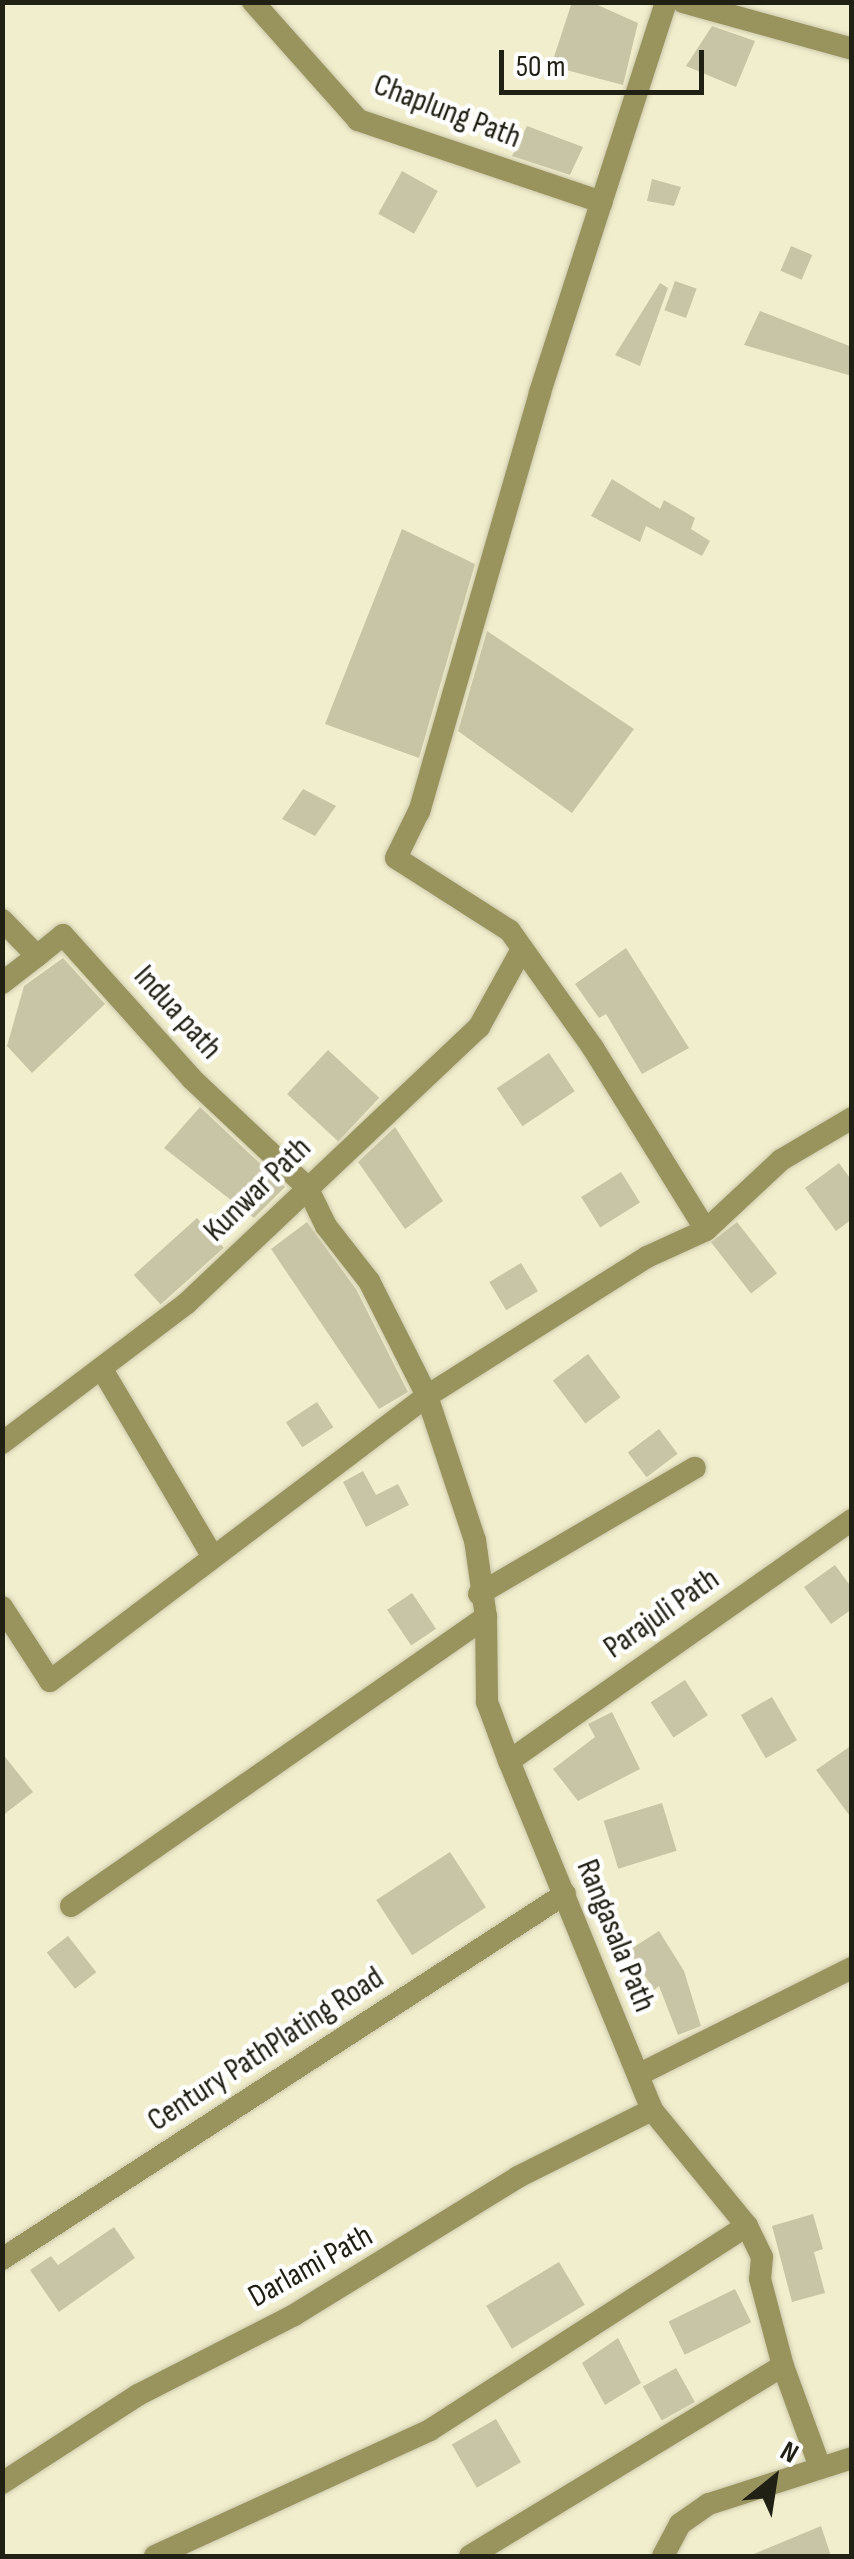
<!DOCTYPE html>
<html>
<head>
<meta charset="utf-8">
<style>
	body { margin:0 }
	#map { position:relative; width:854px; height:2559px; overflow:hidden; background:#f1eecd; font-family:"Sofia Sans Condensed",sans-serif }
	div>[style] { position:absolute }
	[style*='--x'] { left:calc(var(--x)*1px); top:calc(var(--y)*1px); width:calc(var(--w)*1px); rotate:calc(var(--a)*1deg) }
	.building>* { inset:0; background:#c8c5a6; transform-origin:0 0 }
	.roads { filter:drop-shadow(0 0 2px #ccc9ac) drop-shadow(0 0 2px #ccc9ac) }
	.street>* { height:22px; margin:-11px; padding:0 11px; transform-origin:11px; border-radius:11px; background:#99935e }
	span { translate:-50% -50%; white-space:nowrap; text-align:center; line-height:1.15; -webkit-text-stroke:9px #fff; paint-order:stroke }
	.street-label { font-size:32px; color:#212014 }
	.frame { position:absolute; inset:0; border:5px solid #212014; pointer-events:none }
	.north { position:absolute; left:724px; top:2429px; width:100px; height:100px; -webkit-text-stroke:8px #fff; paint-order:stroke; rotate:30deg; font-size:28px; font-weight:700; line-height:40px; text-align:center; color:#212014 }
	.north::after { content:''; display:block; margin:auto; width:35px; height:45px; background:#212014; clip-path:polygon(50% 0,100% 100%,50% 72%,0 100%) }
	.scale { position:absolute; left:499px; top:50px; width:205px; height:45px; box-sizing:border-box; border:5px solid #212014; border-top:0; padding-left:12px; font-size:30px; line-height:35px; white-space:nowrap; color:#212014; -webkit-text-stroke:8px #fff; paint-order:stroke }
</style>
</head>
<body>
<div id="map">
	<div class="building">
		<i style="clip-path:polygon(572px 2px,591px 2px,638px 23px,623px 85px,551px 66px)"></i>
		<i style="clip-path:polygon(712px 26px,755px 41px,736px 87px,686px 66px)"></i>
		<i style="clip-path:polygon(527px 126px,583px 147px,570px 175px,512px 156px)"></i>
		<i style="left:402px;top:171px;width:41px;height:49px;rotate:29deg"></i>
		<i style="clip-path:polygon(652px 179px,681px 187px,674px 206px,647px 201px)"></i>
		<i style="left:791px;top:246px;width:23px;height:27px;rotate:23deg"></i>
		<i style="left:675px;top:281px;width:23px;height:31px;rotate:20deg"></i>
		<i style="clip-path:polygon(660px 283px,668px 288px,640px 366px,615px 355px)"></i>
		<i style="clip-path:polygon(760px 311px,852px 347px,852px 376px,744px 345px)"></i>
		<i style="clip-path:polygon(612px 479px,660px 509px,664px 500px,695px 518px,691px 529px,710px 541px,702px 556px,646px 526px,640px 542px,591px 516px)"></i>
		<i style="clip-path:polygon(402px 529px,475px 564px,419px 758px,325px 724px)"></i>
		<i style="clip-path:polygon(487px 631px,634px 729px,572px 813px,458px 731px)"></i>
		<i style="clip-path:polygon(303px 789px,336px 806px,315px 836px,282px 819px)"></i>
		<i style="clip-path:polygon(626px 948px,689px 1048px,642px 1074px,606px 1014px,599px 1018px,575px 984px)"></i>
		<i style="clip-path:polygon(63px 958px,105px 1004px,32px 1073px,7px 1046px,24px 986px)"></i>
		<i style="left:328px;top:1050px;width:70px;height:60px;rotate:43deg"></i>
		<i style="left:549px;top:1053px;width:46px;height:63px;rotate:56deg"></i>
		<i style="clip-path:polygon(200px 1107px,285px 1187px,254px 1218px,164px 1148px)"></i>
		<i style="clip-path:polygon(395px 1127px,443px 1201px,405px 1229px,358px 1162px)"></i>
		<i style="clip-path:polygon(839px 1163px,852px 1181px,852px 1219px,836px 1231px,805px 1188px)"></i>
		<i style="left:621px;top:1172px;width:36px;height:47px;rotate:58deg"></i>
		<i style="left:197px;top:1218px;width:40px;height:85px;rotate:48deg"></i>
		<i style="clip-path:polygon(307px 1222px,356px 1289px,408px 1392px,379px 1409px,271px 1249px)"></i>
		<i style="left:737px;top:1222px;width:65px;height:33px;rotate:52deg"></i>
		<i style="left:521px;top:1263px;width:33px;height:37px;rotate:59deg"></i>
		<i style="left:588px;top:1354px;width:54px;height:44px;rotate:53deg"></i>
		<i style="left:317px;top:1402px;width:30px;height:37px;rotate:57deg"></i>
		<i style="left:659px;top:1429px;width:31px;height:39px;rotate:53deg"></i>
		<i style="clip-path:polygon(363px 1471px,376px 1495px,398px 1484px,409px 1505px,366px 1527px,343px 1482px)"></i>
		<i style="clip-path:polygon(835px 1565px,852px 1588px,852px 1609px,831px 1624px,804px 1587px)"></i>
		<i style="left:412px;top:1593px;width:43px;height:30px;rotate:56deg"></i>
		<i style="left:685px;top:1680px;width:42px;height:41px;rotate:57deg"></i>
		<i style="left:772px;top:1697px;width:50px;height:36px;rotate:60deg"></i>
		<i style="clip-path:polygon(612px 1712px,640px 1769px,578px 1801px,553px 1769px,595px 1737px,588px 1724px)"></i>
		<i style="clip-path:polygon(852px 1745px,852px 1819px,816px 1770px)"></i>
		<i style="clip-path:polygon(2px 1753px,33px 1792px,2px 1816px)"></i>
		<i style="left:662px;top:1803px;width:50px;height:61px;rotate:73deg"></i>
		<i style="left:450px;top:1852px;width:66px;height:88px;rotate:57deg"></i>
		<i style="clip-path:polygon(659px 1931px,684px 1971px,701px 2026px,678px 2035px,659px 1986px,654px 1990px,629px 1950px)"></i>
		<i style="left:68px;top:1936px;width:46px;height:27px;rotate:52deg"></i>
		<i style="clip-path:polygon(813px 2214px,823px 2249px,814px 2252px,825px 2293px,792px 2302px,772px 2226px)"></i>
		<i style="clip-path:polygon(114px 2227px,135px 2258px,59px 2312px,30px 2270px,51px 2256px,58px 2265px)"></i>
		<i style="left:559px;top:2262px;width:50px;height:85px;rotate:59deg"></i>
		<i style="left:735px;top:2289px;width:37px;height:74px;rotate:64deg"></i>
		<i style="clip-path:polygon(618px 2338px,641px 2383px,605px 2405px,582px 2363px)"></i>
		<i style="left:676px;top:2368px;width:39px;height:38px;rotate:61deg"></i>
		<i style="left:496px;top:2419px;width:50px;height:51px;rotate:60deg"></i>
		<i style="clip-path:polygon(821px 2526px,831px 2556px,749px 2556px)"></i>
	</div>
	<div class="roads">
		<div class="street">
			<i style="--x:253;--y:2;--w:158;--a:48.3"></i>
			<i style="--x:358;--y:120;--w:257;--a:18.6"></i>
			<i style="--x:666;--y:2;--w:411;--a:107.9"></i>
			<i style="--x:540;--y:393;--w:435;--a:106.1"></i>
			<i style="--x:419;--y:811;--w:52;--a:116.1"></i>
			<i style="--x:396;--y:858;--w:135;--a:32.6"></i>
			<i style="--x:510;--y:931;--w:143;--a:54.6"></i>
			<i style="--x:593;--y:1048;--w:214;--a:58.2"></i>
			<i style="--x:683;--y:2;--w:175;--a:15.5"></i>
			<i style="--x:2;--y:920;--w:50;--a:45.8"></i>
			<i style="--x:37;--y:956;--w:33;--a:-39"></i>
			<i style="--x:63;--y:935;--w:193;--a:48.1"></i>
			<i style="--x:192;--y:1079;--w:158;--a:43.2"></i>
			<i style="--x:307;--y:1187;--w:43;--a:64"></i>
			<i style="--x:326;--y:1226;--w:70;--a:52"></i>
			<i style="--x:369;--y:1281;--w:129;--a:63.2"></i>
			<i style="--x:427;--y:1396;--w:152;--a:71.6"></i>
			<i style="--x:475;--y:1540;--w:78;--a:81.9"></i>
			<i style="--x:486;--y:1617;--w:85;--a:89.3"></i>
			<i style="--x:487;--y:1702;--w:63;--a:69.6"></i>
			<i style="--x:509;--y:1761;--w:377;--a:67.7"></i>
			<i style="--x:652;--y:2110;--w:150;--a:50.7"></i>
			<i style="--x:747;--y:2226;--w:34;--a:64"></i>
			<i style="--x:762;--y:2257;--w:22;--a:95"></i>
			<i style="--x:760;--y:2279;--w:90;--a:75.2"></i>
			<i style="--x:783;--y:2366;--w:108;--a:69.9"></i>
			<i style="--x:2;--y:983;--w:44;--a:-37.6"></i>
			<i style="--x:103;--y:1371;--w:216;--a:59.4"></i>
			<i style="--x:2;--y:1443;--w:232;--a:-37.1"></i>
			<i style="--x:187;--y:1303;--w:402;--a:-43.4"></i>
			<i style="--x:479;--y:1027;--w:89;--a:-61.1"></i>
			<i style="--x:479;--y:1594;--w:250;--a:-30.3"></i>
			<i style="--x:2;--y:1607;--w:88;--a:57"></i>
			<i style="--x:50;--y:1681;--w:473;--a:-37.1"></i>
			<i style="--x:427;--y:1396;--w:260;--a:-32.3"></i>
			<i style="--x:647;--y:1257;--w:65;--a:-24.6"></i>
			<i style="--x:706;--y:1230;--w:103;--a:-43"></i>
			<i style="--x:781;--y:1160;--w:82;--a:-30.6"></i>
			<i style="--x:509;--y:1761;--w:419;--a:-35.1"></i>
			<i style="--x:71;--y:1906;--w:506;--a:-34.85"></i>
			<i style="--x:642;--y:2073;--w:235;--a:-26.6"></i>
			<i style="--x:2;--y:2259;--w:671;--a:-32.96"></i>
			<i style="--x:2;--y:2483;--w:162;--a:-32.9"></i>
			<i style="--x:138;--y:2395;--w:175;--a:-27.1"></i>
			<i style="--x:294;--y:2315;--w:263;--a:-31.6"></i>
			<i style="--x:518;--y:2177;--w:150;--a:-26.6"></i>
			<i style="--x:155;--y:2556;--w:302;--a:-24.6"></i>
			<i style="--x:430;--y:2430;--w:377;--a:-32.8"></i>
			<i style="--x:470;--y:2556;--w:366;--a:-31.3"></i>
			<i style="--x:663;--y:2556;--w:36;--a:-62"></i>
			<i style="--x:680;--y:2524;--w:35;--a:-35"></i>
			<i style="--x:709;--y:2504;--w:150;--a:-17.8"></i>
		</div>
	</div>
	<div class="street-label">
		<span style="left:447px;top:112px;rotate:21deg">Chaplung Path</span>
		<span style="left:177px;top:1013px;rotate:48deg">Indua path</span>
		<span style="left:258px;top:1190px;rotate:-44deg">Kunwar Path</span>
		<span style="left:662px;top:1614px;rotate:-35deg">Parajuli Path</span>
		<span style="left:615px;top:1936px;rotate:68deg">Rangasala Path</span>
		<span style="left:266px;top:2050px;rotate:-33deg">Century PathPlating Road</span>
		<span style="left:311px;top:2267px;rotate:-29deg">Darlami Path</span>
	</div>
	<div class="frame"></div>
	<div class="north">N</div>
	<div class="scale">50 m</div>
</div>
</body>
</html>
